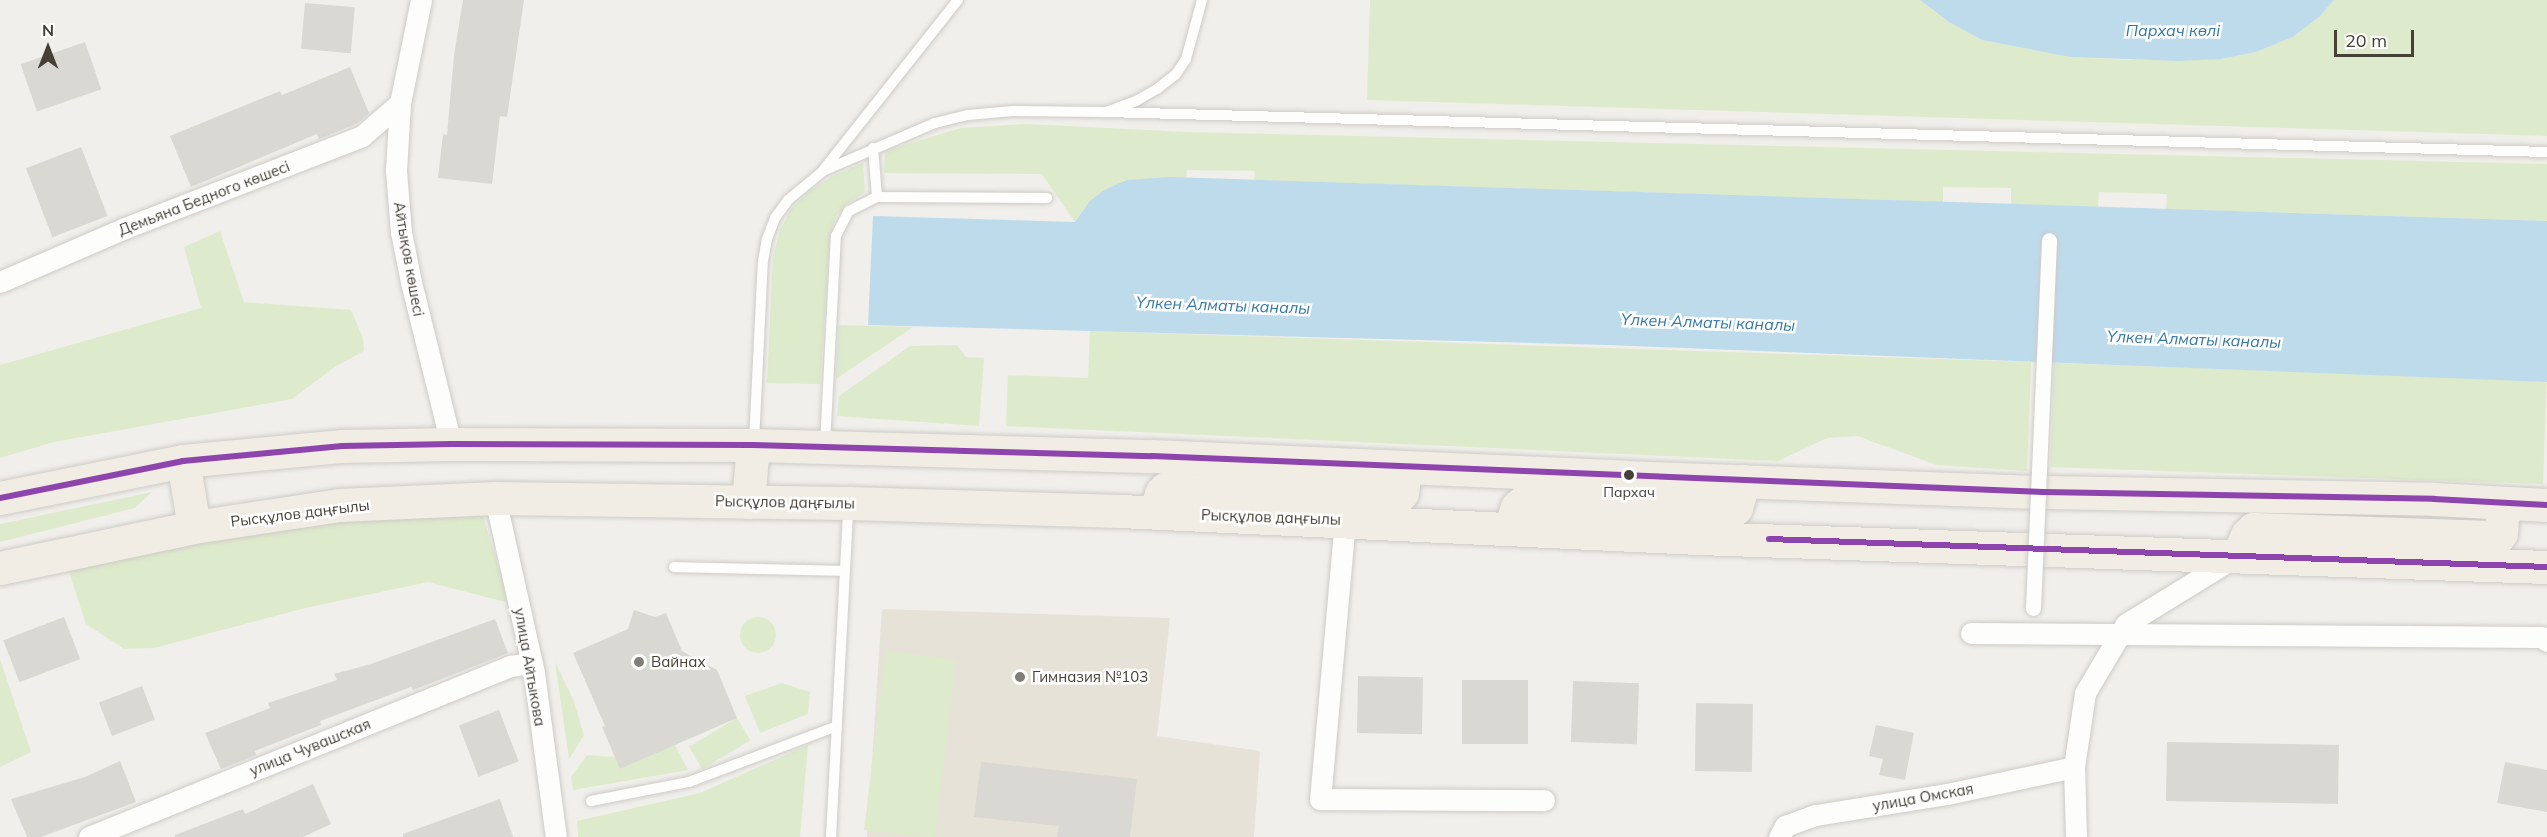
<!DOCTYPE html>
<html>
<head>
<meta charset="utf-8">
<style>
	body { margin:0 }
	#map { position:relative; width:2547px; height:837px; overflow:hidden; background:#f0efeb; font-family:Mulish,sans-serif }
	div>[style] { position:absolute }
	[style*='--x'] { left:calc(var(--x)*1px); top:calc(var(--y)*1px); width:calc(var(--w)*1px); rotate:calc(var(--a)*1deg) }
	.education>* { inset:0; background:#e7e2d7 }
	.green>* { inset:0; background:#deeacc; transform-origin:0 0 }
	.round { border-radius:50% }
	.water>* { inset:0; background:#bedbec }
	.building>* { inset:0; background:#dad8d3; transform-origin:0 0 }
	.roads { filter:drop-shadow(0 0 2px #cdcbc7) drop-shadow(0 0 2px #cdcbc7) }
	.service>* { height:10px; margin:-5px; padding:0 5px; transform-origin:5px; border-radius:5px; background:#fdfdfc }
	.minor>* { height:21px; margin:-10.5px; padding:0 10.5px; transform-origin:10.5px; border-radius:10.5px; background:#fdfdfc }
	.primary>* { height:33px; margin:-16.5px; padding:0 16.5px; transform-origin:16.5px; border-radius:16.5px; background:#f1ece4 }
	.bridges { filter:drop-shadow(0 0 2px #cdcbc7) drop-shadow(0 0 2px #cdcbc7) }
	.pedestrian-bridge>* { height:15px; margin:-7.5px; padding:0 7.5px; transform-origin:7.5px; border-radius:7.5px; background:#fdfdfc }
	.bus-1>* { height:6px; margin:-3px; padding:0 3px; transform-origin:3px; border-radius:3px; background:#8e44ad }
	.dots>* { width:16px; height:16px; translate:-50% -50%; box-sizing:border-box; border:3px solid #fff; border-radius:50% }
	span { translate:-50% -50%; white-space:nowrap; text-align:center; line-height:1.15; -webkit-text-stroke:5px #fff; paint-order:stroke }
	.bus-label { font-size:14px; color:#464037 }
	.street-label { font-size:15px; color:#464037 }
	.poi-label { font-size:15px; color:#464037 }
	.left { translate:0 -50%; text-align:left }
	.water-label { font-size:16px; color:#3478a5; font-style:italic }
	.north { position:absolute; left:18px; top:18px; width:60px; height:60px; -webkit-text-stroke:4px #fff; paint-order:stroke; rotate:0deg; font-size:16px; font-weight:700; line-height:24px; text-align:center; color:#464037 }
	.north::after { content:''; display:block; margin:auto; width:21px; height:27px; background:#464037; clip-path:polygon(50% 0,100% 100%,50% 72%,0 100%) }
	.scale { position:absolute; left:2334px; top:30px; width:80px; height:27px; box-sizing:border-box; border:3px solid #464037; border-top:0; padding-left:8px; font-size:18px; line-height:21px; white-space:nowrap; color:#464037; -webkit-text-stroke:4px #fff; paint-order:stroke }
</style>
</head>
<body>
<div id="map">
	<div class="education">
		<i style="clip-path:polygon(882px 609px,1170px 618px,1157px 736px,1260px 751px,1254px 837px,867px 837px)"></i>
	</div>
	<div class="green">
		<i style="clip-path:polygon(1370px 0,1920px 0,1949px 22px,1982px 40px,2070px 57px,2130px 60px,2221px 59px,2256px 52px,2293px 37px,2320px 16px,2334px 0,2547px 0,2547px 136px,1367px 100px)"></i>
		<i style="clip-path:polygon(1027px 124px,1187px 132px,2547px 164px,2547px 221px,2166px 209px,2167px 194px,2099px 192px,2098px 207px,2011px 204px,2011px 188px,1943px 187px,1943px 202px,1254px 180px,1255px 171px,1187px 170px,1186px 178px,1127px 180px,1089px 202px,1075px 222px,1042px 174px,884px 173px,885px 151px,961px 128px)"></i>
		<i style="clip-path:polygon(863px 163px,865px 192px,848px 203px,837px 215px,830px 234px,820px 384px,767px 383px,773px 256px,780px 230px,791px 209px,811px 190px,833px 176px)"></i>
		<i style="clip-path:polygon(220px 231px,244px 302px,351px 310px,363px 338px,364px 351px,336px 366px,292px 399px,54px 442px,0 458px,0 365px,201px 308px,184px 247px)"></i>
		<i style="clip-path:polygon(839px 325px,913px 327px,836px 379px)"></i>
		<i style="clip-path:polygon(1090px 331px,2031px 362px,2027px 471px,1937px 465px,1857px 436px,1827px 438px,1778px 461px,1006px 426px,1008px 375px,1088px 378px)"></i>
		<i style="clip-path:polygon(957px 345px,966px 357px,984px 358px,979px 426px,837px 416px,839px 396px,910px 346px)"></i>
		<i style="left:2054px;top:363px;width:493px;height:104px;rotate:2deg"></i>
		<i style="clip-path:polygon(152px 492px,135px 508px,0 542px,0 524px)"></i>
		<i style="clip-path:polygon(427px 512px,483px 516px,509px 603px,428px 582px,305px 608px,154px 648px,124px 649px,86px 624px,68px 569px,267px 528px)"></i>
		<i class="round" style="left:740px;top:617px;width:36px;height:36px"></i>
		<i style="left:886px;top:651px;width:71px;height:180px;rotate:7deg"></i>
		<i style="clip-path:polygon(0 659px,31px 752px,0 767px)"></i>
		<i style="clip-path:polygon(555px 662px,573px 699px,584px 735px,569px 759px)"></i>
		<i style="clip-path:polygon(782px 683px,810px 692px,808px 714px,760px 733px,745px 696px)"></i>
		<i style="left:737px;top:718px;width:26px;height:56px;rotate:59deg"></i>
		<i style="clip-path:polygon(675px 745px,688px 770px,573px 790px,571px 777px,587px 755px,615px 757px,620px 769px)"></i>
		<i style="clip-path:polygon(808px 745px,800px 837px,578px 837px,577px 821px,700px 793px)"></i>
	</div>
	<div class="water">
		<i style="clip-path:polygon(1920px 0,2334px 0,2320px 16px,2293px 37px,2256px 52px,2221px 59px,2178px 61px,2070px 57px,1982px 40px,1949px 22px)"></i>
		<i style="clip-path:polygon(1170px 177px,2547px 221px,2547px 382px,1607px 345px,868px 325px,873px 216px,1075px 222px,1089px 202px,1104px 190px,1127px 180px)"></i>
	</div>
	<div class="building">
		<i style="clip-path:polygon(463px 0,524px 0,507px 117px,500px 116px,492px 184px,438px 178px,443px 134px,447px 135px,454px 55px)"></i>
		<i style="left:305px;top:3px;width:50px;height:46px;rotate:5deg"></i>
		<i style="left:85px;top:42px;width:50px;height:68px;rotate:71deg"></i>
		<i style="clip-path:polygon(350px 67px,369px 113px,358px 123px,319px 139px,317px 134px,191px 187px,170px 136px,280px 91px,282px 95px)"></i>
		<i style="left:81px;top:147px;width:74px;height:59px;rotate:69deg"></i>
		<i style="clip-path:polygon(634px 610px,655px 617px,666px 613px,682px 651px,717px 670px,737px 718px,620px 769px,602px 727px,605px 726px,573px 653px,628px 629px)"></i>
		<i style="left:64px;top:617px;width:45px;height:65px;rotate:69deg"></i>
		<i style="clip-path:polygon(495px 619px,508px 653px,413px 690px,411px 687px,320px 721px,321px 725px,255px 751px,256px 755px,221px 769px,205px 733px,270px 708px,268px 703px,337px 680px,334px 674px,371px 664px)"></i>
		<i style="left:1358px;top:676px;width:65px;height:57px;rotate:1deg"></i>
		<i style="left:1528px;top:680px;width:64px;height:66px;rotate:90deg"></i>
		<i style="left:1573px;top:681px;width:66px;height:61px;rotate:2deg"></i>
		<i style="left:142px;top:686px;width:36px;height:46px;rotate:69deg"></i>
		<i style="left:1696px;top:703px;width:57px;height:68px;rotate:1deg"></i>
		<i style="left:499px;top:710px;width:55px;height:43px;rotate:69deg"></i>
		<i style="clip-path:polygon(1876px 725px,1914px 733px,1905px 780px,1879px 775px,1883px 759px,1869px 756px)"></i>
		<i style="left:2167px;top:742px;width:172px;height:59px;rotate:1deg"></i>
		<i style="clip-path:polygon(120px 761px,136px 802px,41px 837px,27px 837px,11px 799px,85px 777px)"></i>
		<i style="clip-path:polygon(981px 762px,1137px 779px,1130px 837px,1057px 837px,1059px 826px,974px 817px)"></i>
		<i style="clip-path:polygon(2505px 762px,2547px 770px,2547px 812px,2497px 803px)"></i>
		<i style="clip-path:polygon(313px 784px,331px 824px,303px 837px,175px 837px,175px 835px,243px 809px,245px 814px)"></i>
		<i style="clip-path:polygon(500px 799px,513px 837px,403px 837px,403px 834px)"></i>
	</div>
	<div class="roads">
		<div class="service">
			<i style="--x:1106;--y:112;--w:1442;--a:1.59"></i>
			<i style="--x:873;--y:148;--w:49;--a:85.3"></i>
			<i style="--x:824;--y:169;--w:216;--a:-51.6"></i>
			<i style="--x:754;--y:442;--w:181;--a:-87.2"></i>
			<i style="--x:763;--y:261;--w:22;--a:-80"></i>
			<i style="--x:767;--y:239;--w:22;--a:-69"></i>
			<i style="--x:775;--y:218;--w:22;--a:-54"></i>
			<i style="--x:788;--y:200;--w:45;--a:-39.6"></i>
			<i style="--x:823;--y:171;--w:122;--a:-23.2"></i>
			<i style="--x:935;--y:123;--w:34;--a:-14"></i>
			<i style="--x:968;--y:115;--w:44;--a:-5.2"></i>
			<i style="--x:1012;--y:111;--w:94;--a:0.6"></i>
			<i style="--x:1106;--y:112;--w:32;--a:-20"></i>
			<i style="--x:1136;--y:101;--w:24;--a:-30"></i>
			<i style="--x:1157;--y:89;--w:24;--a:-38"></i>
			<i style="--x:1176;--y:74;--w:18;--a:-56"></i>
			<i style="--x:1186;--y:59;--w:61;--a:-74.8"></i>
			<i style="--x:825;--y:444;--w:208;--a:-87"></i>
			<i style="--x:836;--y:236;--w:28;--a:-63"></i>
			<i style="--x:849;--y:211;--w:31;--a:-27"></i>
			<i style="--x:877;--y:197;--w:170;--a:0.3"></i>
			<i style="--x:674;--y:567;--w:170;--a:1.3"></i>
			<i style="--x:591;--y:801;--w:100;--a:-11"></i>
			<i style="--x:689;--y:782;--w:158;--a:-20.7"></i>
			<i style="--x:831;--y:837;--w:329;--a:-87"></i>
		</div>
		<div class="minor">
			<i style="--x:421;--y:0;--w:105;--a:101.5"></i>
			<i style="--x:400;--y:103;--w:68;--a:93.4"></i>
			<i style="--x:396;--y:171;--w:61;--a:85.3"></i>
			<i style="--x:401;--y:232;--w:51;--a:78.7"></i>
			<i style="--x:411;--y:282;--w:167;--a:76.1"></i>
			<i style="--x:0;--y:282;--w:136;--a:-23.4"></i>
			<i style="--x:125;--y:228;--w:254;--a:-21.2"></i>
			<i style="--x:362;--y:136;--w:50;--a:-41"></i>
			<i style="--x:495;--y:498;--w:179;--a:77.4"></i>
			<i style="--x:534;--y:673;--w:165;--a:82.4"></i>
			<i style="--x:1345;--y:520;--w:280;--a:95.1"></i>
			<i style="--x:1320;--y:799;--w:224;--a:0.3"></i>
			<i style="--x:1971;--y:633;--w:570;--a:0.4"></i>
			<i style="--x:2541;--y:637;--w:7;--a:34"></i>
			<i style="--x:89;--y:837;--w:454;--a:-22.1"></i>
			<i style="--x:510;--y:666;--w:22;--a:-8"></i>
			<i style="--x:1779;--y:837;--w:13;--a:-61"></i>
			<i style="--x:1785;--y:826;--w:33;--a:-20"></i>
			<i style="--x:1816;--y:815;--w:133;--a:-9.1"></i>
			<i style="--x:1947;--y:794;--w:130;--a:-12"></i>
			<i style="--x:2076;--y:837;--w:70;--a:-91.6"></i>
			<i style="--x:2074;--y:767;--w:75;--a:-81.5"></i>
			<i style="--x:2085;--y:693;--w:80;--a:-59.3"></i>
			<i style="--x:2126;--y:624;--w:128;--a:-31.6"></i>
		</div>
		<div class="primary">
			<i style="--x:183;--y:461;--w:67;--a:80.5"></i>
			<i style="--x:0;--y:498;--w:187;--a:-11.4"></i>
			<i style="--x:183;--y:461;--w:160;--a:-5.4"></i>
			<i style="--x:342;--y:446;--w:109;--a:-1.1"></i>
			<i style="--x:451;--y:444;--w:302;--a:0.2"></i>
			<i style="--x:753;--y:445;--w:399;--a:1.6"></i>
			<i style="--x:1152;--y:456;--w:472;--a:2.5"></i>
			<i style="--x:1624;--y:477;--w:419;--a:2.1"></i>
			<i style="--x:2043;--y:492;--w:391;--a:1"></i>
			<i style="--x:2434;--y:499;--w:113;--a:3"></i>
			<i style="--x:748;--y:502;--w:57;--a:-85"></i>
			<i style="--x:1155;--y:512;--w:20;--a:-72"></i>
			<i style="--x:1161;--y:493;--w:6;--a:-45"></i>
			<i style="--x:1165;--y:489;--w:229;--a:2.3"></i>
			<i style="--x:1394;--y:498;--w:9;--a:-32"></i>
			<i style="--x:1402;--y:493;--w:26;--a:-83"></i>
			<i style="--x:1510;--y:528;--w:22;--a:-72"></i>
			<i style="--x:1517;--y:507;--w:8;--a:-40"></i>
			<i style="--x:1523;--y:502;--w:205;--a:2.2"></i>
			<i style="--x:1728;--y:510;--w:8;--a:-14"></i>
			<i style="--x:1736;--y:508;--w:28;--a:-75"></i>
			<i style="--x:2238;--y:555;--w:22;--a:-66"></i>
			<i style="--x:2247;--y:535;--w:8;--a:-45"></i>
			<i style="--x:2253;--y:529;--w:245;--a:1.9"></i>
			<i style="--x:2498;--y:537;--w:5;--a:-53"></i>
			<i style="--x:2501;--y:533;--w:16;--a:-86"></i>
			<i style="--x:2502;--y:517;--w:14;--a:-102"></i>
			<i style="--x:0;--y:568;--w:198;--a:-11.9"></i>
			<i style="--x:194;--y:527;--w:147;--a:-8.6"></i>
			<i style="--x:339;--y:505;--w:156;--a:-2.6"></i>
			<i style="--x:495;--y:498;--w:354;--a:0.8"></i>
			<i style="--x:849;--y:503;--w:271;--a:1.7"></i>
			<i style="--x:1120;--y:511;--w:580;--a:2.67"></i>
			<i style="--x:1699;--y:538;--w:848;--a:1.96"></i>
		</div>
	</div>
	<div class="bridges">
		<div class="pedestrian-bridge">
			<i style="--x:2033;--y:608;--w:368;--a:-87.5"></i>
		</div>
	</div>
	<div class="bus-1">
		<i style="--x:0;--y:498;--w:187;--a:-11.4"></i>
		<i style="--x:183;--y:461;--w:160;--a:-5.4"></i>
		<i style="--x:342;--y:446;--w:109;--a:-1.1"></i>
		<i style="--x:451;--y:444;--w:302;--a:0.2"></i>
		<i style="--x:753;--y:445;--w:399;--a:1.6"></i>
		<i style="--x:1152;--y:456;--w:892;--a:2.31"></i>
		<i style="--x:2043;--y:492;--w:391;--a:1"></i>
		<i style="--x:2434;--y:499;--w:113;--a:3"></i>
		<i style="--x:1769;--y:539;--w:779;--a:2.06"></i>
	</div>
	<div class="dots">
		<i style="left:1629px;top:475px;background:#464037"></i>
		<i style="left:639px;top:662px;background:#827d76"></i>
		<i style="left:1020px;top:677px;background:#827d76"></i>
	</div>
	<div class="bus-label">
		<span style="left:1629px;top:492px">Пархач</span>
	</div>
	<div class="street-label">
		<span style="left:204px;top:198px;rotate:-21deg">Демьяна Бедного көшесі</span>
		<span style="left:409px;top:259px;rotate:80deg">Айтықов көшесі</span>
		<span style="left:785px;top:502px;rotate:1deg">Рысқұлов даңғылы</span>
		<span style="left:300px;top:513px;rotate:-7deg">Рысқұлов даңғылы</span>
		<span style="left:1271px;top:517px;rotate:2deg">Рысқұлов даңғылы</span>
		<span style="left:530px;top:667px;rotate:80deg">улица Айтыкова</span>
		<span style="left:310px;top:747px;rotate:-22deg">улица Чувашская</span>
		<span style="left:1923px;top:797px;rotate:-10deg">улица Омская</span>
	</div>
	<div class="poi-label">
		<span class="left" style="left:651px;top:662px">Вайнах</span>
		<span class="left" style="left:1032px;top:677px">Гимназия №103</span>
	</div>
	<div class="water-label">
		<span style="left:2173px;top:30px">Пархач көлі</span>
		<span style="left:1223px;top:305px;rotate:2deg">Үлкен Алматы каналы</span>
		<span style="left:1708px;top:322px;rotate:2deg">Үлкен Алматы каналы</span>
		<span style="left:2194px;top:339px;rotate:2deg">Үлкен Алматы каналы</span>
	</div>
	<div class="north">N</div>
	<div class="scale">20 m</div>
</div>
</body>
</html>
